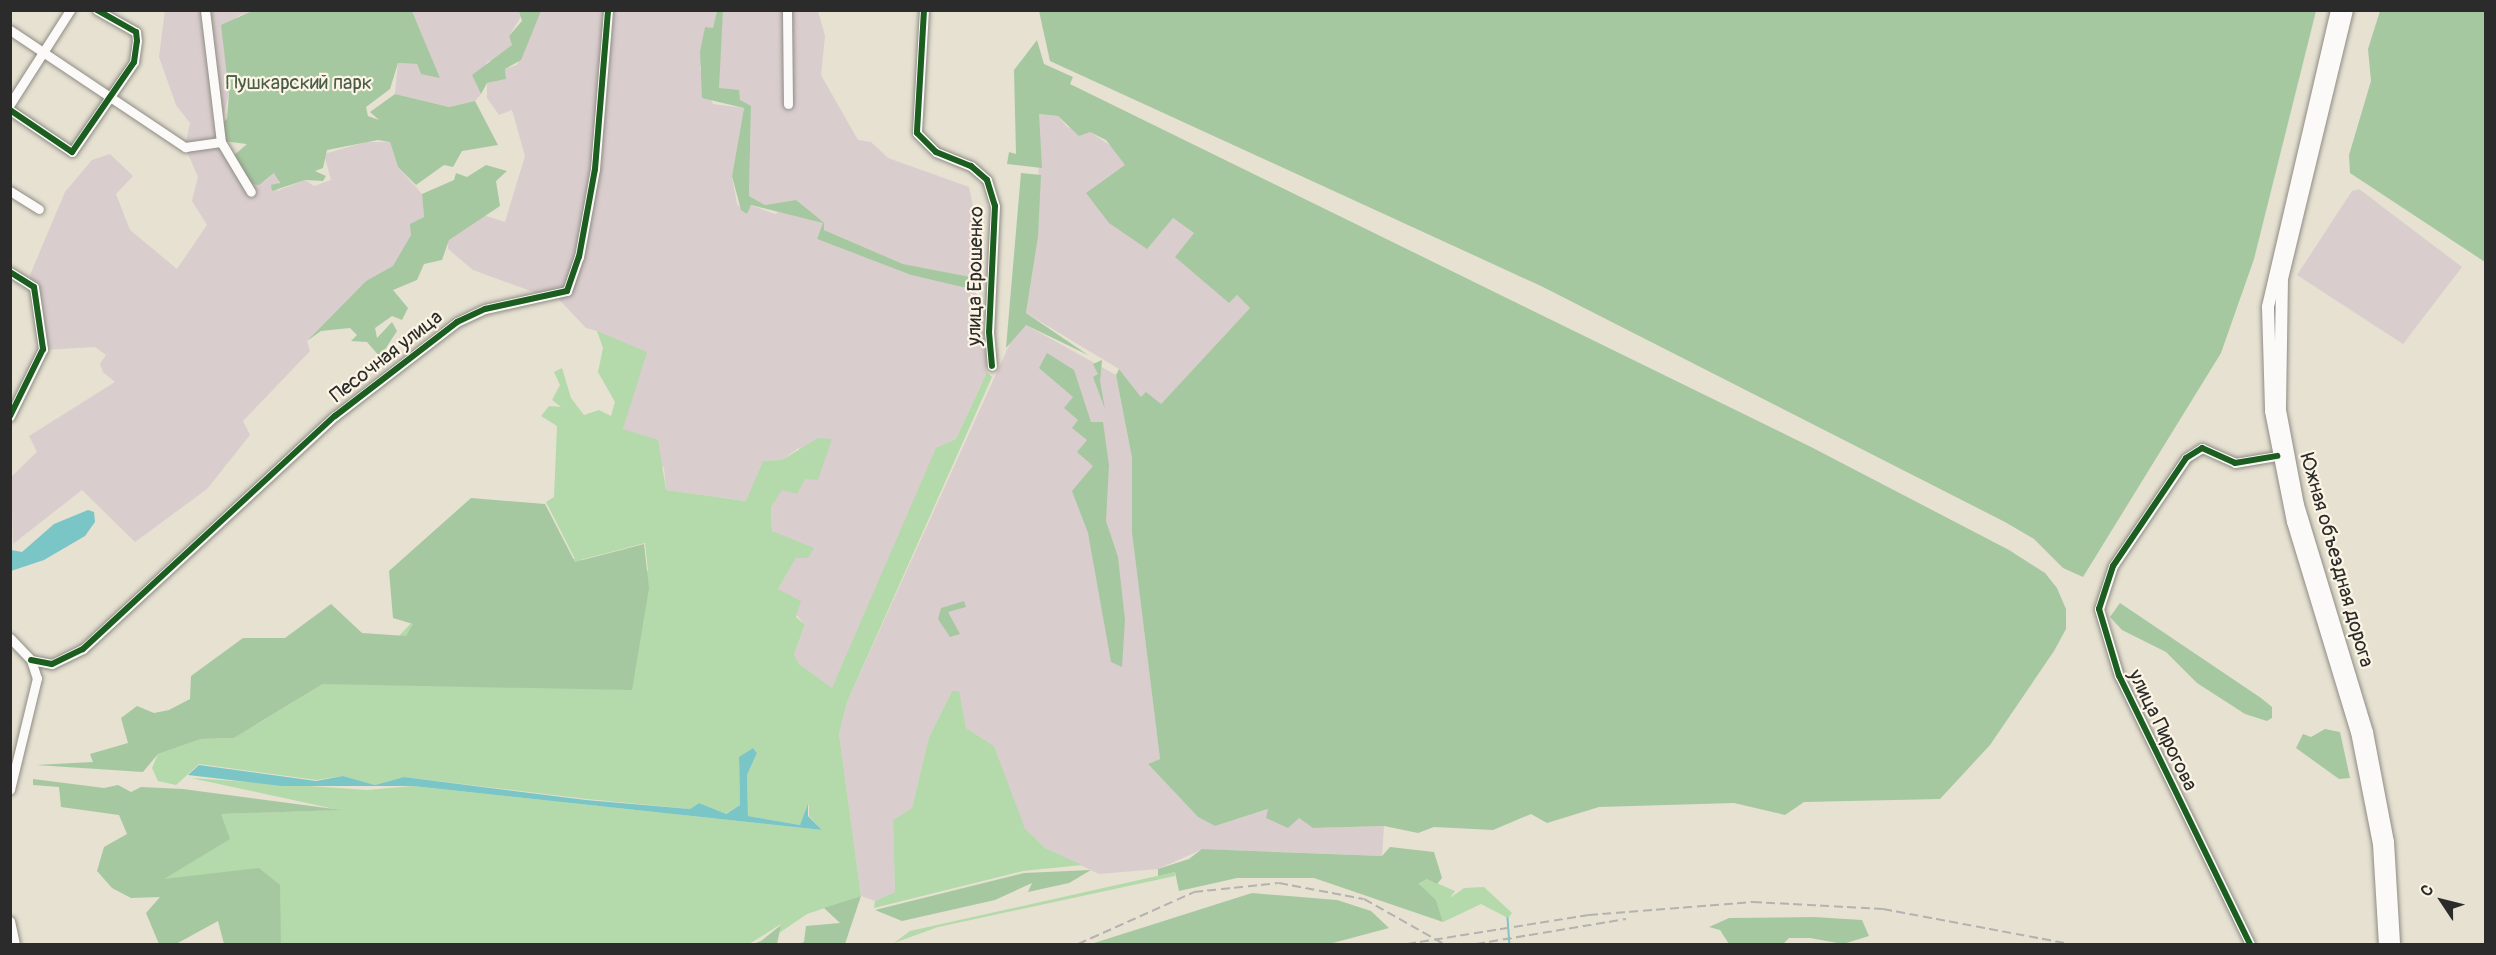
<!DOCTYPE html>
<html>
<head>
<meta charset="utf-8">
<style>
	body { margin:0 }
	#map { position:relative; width:2496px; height:955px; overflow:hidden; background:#e6e1d1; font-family:Pangolin,sans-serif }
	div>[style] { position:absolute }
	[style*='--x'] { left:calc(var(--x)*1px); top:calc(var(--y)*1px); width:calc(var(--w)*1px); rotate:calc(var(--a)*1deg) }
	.industrial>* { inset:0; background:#dacdce }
	.green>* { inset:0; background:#b4d9ab }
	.forest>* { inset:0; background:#a6c8a0 }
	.water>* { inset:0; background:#7ac6c7 }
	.stream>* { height:1.5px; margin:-0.75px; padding:0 0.75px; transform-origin:0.75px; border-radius:0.75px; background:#7ac6c7 }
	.roads { filter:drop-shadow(0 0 2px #8e8c84) drop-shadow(0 0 2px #8e8c84) }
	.minor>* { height:9px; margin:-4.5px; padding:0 4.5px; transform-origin:4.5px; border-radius:4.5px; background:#fbfaf8 }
	.major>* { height:12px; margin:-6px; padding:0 6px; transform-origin:6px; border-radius:6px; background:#fbfaf8 }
	.rail>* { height:1.5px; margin-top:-0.75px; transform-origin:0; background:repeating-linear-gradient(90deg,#b3b2b0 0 9px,transparent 0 13.5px) }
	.cycleway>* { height:6px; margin:-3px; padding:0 3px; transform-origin:3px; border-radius:3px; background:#1b5e20 }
	span { translate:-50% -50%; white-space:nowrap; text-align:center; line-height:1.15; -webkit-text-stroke:4.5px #fcf5e5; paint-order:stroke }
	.park-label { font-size:20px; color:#485d48 }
	.street-label { font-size:20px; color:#2b2b2b }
	.frame { position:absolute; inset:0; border:12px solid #2b2b2b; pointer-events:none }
	.north { position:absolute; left:2412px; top:871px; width:60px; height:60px; -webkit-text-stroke:4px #fcf5e5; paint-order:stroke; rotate:305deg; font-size:16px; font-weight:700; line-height:24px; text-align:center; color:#2b2b2b }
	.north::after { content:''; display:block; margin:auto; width:21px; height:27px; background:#2b2b2b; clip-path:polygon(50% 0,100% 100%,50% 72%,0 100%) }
</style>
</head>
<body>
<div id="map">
	<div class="industrial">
		<i style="clip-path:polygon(165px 10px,252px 11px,238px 16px,225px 37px,229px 93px,220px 129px,232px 157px,265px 181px,274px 173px,279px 178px,277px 191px,305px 180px,314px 186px,331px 180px,324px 154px,366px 142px,390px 142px,398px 167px,422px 194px,424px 217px,393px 267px,366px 281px,307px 341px,310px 351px,243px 421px,250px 435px,207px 489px,135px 542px,82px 490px,13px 544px,11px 477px,37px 452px,29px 436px,115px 382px,103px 372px,100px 364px,106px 355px,95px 347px,43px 350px,30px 275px,65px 192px,92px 160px,110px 154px,133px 176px,116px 194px,130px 230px,177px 269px,207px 225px,192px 201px,198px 177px,185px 147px,190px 123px,176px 105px,159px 57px)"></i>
		<i style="clip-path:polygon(412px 11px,519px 10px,522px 15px,509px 36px,512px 45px,504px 56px,487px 62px,477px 82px,481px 94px,475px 101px,449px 107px,395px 94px,398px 63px,417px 64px,421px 74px,432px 59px)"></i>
		<i style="clip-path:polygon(540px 11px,717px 11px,713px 29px,705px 27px,700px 69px,713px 104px,744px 108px,732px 176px,737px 204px,747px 214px,750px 205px,775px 214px,796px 200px,765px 205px,749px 196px,751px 107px,719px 89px,717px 76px,723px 11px,818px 11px,825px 36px,821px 75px,858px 140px,871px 142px,888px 158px,969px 187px,981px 245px,976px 278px,903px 264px,824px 230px,824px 224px,817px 239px,911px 275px,975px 290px,982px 310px,987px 372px,956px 439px,936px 449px,832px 689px,799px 664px,794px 654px,805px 626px,778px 589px,796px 558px,772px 531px,771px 507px,800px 447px,782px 460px,763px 461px,747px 501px,666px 490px,664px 468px,623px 429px,637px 376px,597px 331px,586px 328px,551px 291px,542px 295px,473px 270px,448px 249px,448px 240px,483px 215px,505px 222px,525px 156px,512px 110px,499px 115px,487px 98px,487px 83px,506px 79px,505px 69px,517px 65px)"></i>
		<i style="clip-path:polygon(1039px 114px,1058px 116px,1067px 127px,1090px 132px,1117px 150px,1173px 218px,1194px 233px,1176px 257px,1229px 302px,1237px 295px,1250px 308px,1161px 404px,1142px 398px,1119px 369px,1026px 313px,1038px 237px)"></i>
		<i style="clip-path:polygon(2359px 189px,2462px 267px,2403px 344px,2297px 275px,2352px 191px)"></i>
		<i style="clip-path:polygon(1026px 325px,1116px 375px,1132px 457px,1132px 533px,1160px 759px,1148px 764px,1197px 816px,1215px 826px,1269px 809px,1276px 819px,1290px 824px,1299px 818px,1313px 828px,1384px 826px,1382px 856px,1203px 849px,1158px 869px,1099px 874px,1045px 848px,1024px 829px,994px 746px,966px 728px,958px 691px,952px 691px,929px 737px,912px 808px,893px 820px,895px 892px,875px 901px,861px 896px,839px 734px,847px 702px,1016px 330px)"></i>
	</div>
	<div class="green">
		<i style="clip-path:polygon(evenodd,597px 331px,647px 352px,623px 429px,658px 440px,666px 490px,746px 501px,763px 461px,782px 460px,818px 438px,832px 439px,818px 480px,805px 479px,797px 494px,782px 490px,771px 507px,772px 531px,814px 548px,808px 558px,796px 558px,778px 589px,801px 601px,796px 617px,805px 625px,794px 654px,799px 664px,832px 688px,936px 448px,956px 439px,987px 372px,992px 377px,847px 702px,839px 734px,861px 896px,807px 914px,779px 933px,781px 924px,749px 944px,281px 944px,280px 938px,163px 880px,221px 814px,339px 810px,191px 778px,367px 790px,413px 786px,822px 830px,809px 816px,809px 804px,800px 825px,748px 816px,747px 775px,757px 753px,753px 748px,739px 758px,740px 805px,725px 814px,699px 803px,690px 809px,586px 799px,404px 777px,375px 785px,343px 776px,316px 780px,199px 764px,176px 785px,158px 781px,152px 768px,158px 754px,201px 739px,234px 738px,394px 641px,486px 545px,575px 559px,546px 502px,554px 497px,557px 426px,541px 416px,549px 406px,561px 407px,552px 400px,560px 385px,554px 372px,562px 368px,571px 398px,584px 415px,599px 410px,611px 416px,615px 402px,598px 372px,603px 348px,597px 331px,645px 543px,648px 571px,580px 560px,645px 543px)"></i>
		<i style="clip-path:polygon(952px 691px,959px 691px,966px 728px,994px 746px,1025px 829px,1045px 848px,1082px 865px,1023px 871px,874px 908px,875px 901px,895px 892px,893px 820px,912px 808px,929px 737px)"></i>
		<i style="clip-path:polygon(1175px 872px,1175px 876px,938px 927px,894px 943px,910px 931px)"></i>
		<i style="clip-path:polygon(1427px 879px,1455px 891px,1450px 898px,1464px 888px,1484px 887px,1512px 913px,1508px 918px,1481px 904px,1443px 922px,1436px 900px,1419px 885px)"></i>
	</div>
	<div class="forest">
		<i style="clip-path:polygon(252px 11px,412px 11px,440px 78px,421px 74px,417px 64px,398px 63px,390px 89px,366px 107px,368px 116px,379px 120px,370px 112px,395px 94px,449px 107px,475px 101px,498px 145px,462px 151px,453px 167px,444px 165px,416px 185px,398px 167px,390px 142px,378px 140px,327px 150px,323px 168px,315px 171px,326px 176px,323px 181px,305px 180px,272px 191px,271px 185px,280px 183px,274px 173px,259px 185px,253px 184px,232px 157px,247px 144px,222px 141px,221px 123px,227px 119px,229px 93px,221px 25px)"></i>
		<i style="clip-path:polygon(519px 11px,541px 11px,521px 60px,505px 69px,506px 79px,487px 83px,481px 94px,472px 75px,512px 45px,509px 36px,522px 21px)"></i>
		<i style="clip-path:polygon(717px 11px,723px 11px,719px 88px,739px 90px,740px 100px,751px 106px,749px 196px,765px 205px,796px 200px,817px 217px,824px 223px,824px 230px,903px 264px,976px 278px,975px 290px,911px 275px,817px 239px,823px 223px,751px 205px,747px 214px,741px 210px,732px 176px,744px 108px,702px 98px,700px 52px,705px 27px,713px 28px)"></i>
		<i style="clip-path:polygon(1039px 11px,1039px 10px,2316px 11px,2254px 259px,2221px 353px,2083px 577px,2063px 568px,2034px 539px,2005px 522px,1541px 286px,1050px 61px)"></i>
		<i style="clip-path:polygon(2380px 11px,2485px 11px,2485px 262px,2350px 173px,2349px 155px,2371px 81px,2368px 49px)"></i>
		<i style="clip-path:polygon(1037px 40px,1044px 64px,1073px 77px,1070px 84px,1813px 448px,2009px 550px,2045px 573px,2057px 588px,2066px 609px,2066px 629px,2054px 651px,1990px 745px,1940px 799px,1804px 802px,1785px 815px,1734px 803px,1599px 807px,1547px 823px,1531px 814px,1493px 830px,1434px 827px,1418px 833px,1384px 826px,1313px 828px,1299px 818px,1288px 828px,1266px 818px,1268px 809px,1215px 826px,1198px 817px,1148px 764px,1160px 759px,1132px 533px,1132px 458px,1116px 375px,1119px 369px,1141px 397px,1146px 392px,1161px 404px,1250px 308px,1237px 295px,1229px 303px,1175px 257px,1194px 233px,1173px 218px,1147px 249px,1109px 223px,1086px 193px,1125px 165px,1106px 140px,1090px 132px,1079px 136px,1058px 116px,1039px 114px,1042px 168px,1007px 164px,1009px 152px,1016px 154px,1014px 70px)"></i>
		<i style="clip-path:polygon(486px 165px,507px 171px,496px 181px,500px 206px,449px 240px,442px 260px,424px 264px,417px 280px,393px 290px,408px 308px,402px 320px,392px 316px,375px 328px,377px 338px,392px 322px,397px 331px,380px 357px,367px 342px,351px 341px,357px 335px,350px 328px,321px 331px,307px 341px,366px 281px,393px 266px,411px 235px,410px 224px,424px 217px,422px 194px,454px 180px,456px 173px,467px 177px)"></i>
		<i style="clip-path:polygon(1021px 173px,1041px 175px,1038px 237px,1026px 313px,1088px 355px,1026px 325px,1006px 348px)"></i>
		<i style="clip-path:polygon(1047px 353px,1074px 370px,1091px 422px,1103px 422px,1109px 465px,1106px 521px,1118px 557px,1125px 620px,1122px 667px,1111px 662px,1088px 533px,1072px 491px,1093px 466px,1077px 452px,1087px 440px,1072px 428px,1078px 420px,1064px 408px,1073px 397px,1039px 368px)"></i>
		<i style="clip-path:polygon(1102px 360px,1100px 381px,1105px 409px,1093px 377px,1098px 374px,1093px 364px)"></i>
		<i style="clip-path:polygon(471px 498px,545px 504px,575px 562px,644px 544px,649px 588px,632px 690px,323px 684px,234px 738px,201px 739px,158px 754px,143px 772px,36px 765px,93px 762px,90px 754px,128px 743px,121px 718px,137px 706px,154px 713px,169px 710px,190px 699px,191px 676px,243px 638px,285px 638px,331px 604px,362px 633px,406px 636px,413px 624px,393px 618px,389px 571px)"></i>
		<i style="clip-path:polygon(964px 601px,966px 607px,948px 612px,960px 634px,950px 637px,938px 619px,941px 608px)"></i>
		<i style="clip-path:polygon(2120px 603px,2261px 698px,2272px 707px,2272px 718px,2267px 721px,2245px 714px,2197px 683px,2166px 652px,2122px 630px,2110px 617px)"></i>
		<i style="clip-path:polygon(2325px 729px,2340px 732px,2350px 778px,2339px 779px,2296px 748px,2303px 734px,2311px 737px)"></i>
		<i style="clip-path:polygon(33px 779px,104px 788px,118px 785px,131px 792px,141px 787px,183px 789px,342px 810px,221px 814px,230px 839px,164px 879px,259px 868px,280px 885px,281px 944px,224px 944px,218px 921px,176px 944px,159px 944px,146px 913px,160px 897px,131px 898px,112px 888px,97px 871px,104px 847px,127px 834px,119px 815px,61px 807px,59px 787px,33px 785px)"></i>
		<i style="clip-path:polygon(1390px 847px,1434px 852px,1442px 878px,1437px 884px,1427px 879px,1419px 884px,1436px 900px,1443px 922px,1314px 878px,1237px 878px,1179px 891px,1175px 872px,1158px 876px,1158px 869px,1189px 859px,1202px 849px,1382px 856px)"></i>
		<i style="clip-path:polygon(1091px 870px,1069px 883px,1028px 892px,1032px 883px,995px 900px,902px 921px,875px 910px,1024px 873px)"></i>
		<i style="clip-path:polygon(1252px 893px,1337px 900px,1371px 911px,1389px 928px,1329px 944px,1091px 944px)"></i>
		<i style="clip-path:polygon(861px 896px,845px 944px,797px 944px,804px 942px,806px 926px,840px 923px,824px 908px)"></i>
		<i style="clip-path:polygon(1814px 917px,1862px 920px,1869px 936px,1843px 944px,1810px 938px,1789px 938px,1783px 944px,1729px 944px,1720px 930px,1709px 927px,1729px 918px)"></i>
		<i style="clip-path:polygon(781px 925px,777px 944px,753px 944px,761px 941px)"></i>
	</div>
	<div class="water">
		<i style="clip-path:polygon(88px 510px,94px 512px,95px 522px,85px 536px,44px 560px,11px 571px,11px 550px,22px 552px,54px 524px)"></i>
		<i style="clip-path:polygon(753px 748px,757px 753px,747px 775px,748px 816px,800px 825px,808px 804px,808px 816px,822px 830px,413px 786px,282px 786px,188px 775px,199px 765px,316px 781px,343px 776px,375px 785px,404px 777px,586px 800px,690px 809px,699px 803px,726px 814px,740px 805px,739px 757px)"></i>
	</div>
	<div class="stream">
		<i style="--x:1508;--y:918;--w:26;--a:86"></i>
	</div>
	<div class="roads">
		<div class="minor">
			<i style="--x:205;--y:10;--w:133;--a:83.1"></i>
			<i style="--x:221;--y:142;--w:58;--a:59"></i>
			<i style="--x:787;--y:10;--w:94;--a:89.4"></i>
			<i style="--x:924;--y:10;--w:123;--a:93.3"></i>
			<i style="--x:917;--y:133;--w:27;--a:45"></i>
			<i style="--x:936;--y:152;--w:38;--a:22"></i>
			<i style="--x:971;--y:166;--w:21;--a:41"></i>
			<i style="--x:987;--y:180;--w:27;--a:73"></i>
			<i style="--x:995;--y:206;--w:126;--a:92.7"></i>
			<i style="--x:989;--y:332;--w:34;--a:85"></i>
			<i style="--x:10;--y:30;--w:211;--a:33.8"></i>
			<i style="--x:185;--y:147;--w:36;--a:-8"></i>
			<i style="--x:10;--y:104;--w:112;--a:-57.4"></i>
			<i style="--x:10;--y:110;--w:75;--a:34.1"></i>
			<i style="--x:72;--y:152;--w:109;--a:-55.4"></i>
			<i style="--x:134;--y:62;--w:21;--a:-82"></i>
			<i style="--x:137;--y:41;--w:9;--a:-96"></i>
			<i style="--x:136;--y:32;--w:45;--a:-150.6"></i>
			<i style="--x:10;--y:191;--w:34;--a:32"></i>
			<i style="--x:10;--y:272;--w:28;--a:32"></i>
			<i style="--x:34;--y:287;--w:63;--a:81.7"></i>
			<i style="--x:43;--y:349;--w:75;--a:116.2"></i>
			<i style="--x:10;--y:638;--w:30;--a:46"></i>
			<i style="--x:31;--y:660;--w:19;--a:72"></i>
			<i style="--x:37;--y:678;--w:115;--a:103.6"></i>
			<i style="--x:31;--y:660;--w:21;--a:11"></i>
			<i style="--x:52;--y:664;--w:34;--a:-26"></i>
			<i style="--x:83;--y:649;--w:343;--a:-42.8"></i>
			<i style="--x:335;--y:416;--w:154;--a:-37.6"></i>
			<i style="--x:457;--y:322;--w:31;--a:-25"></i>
			<i style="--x:485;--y:309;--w:84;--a:-12.4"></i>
			<i style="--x:567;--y:291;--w:36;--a:-71"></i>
			<i style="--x:579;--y:257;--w:89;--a:-79.7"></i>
			<i style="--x:595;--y:169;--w:160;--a:-85.3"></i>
			<i style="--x:10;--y:921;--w:24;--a:78"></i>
			<i style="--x:2250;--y:944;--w:298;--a:-116"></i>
			<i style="--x:2119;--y:676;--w:70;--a:-106.6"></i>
			<i style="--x:2099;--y:609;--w:45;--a:-72"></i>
			<i style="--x:2113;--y:566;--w:130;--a:-55.9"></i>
			<i style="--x:2186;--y:458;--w:19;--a:-32"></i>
			<i style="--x:2202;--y:448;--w:36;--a:24"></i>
			<i style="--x:2235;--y:463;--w:43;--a:-9.5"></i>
		</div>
		<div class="major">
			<i style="--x:2337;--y:10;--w:305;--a:103.1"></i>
			<i style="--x:2268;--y:307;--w:104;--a:88.3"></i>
			<i style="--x:2271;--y:411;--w:113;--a:78.8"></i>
			<i style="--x:2293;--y:522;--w:220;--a:73.1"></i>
			<i style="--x:2357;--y:732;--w:114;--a:78.9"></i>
			<i style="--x:2379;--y:844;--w:100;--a:86.6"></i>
			<i style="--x:2347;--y:10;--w:277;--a:103.6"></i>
			<i style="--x:2282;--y:279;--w:131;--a:90.9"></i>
			<i style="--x:2280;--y:410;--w:97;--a:79.3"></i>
			<i style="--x:2298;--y:505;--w:237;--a:73.1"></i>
			<i style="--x:2367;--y:732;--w:112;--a:79.2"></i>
			<i style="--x:2388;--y:842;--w:102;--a:86.6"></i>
		</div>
	</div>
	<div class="rail">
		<i style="--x:1078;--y:944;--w:127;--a:-24.1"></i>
		<i style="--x:1194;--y:892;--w:85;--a:-6"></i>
		<i style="--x:1279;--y:883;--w:86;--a:10.7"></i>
		<i style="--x:1364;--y:899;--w:90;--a:29.4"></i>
		<i style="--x:1407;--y:944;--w:184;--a:-9.1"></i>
		<i style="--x:1589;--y:915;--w:165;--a:-4.5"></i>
		<i style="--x:1753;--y:902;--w:130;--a:3.1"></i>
		<i style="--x:1883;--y:909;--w:190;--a:10.6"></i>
		<i style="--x:1476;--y:944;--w:152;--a:-9.5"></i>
	</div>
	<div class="cycleway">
		<i style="--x:924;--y:10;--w:123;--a:93.3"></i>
		<i style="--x:917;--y:133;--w:27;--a:45"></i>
		<i style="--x:936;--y:152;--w:38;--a:22"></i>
		<i style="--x:971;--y:166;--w:21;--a:41"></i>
		<i style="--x:987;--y:180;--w:27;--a:73"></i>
		<i style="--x:995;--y:206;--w:126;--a:92.7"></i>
		<i style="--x:989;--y:332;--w:34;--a:85"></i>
		<i style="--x:10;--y:110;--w:75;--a:34.1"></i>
		<i style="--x:72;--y:152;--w:109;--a:-55.4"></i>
		<i style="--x:134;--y:62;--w:21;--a:-82"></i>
		<i style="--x:137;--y:41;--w:9;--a:-96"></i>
		<i style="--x:136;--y:32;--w:45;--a:-150.6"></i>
		<i style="--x:10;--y:272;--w:28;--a:32"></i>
		<i style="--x:34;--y:287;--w:63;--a:81.7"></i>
		<i style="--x:43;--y:349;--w:75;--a:116.2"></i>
		<i style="--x:31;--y:660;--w:21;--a:11"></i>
		<i style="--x:52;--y:664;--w:34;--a:-26"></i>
		<i style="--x:83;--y:649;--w:343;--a:-42.8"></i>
		<i style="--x:335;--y:416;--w:154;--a:-37.6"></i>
		<i style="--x:457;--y:322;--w:31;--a:-25"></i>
		<i style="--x:485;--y:309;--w:84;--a:-12.4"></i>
		<i style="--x:567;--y:291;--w:36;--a:-71"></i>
		<i style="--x:579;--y:257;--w:89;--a:-79.7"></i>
		<i style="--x:595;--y:169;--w:160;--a:-85.3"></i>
		<i style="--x:2250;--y:944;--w:298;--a:-116"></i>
		<i style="--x:2119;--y:676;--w:70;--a:-106.6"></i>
		<i style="--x:2099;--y:609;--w:45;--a:-72"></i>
		<i style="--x:2113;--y:566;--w:130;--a:-55.9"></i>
		<i style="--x:2186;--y:458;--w:19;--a:-32"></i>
		<i style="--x:2202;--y:448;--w:36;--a:24"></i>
		<i style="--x:2235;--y:463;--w:43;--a:-9.5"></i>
	</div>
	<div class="park-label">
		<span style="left:299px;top:82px">Пушкарский парк</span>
	</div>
	<div class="street-label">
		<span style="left:975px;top:276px;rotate:-89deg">улица Ерошенко</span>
		<span style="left:386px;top:356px;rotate:-38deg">Песочная улица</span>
		<span style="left:2337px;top:560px;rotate:74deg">Южная объездная дорога</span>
		<span style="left:2163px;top:730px;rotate:64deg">улица Пирогова</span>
	</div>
	<div class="frame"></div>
	<div class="north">С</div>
</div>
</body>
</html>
